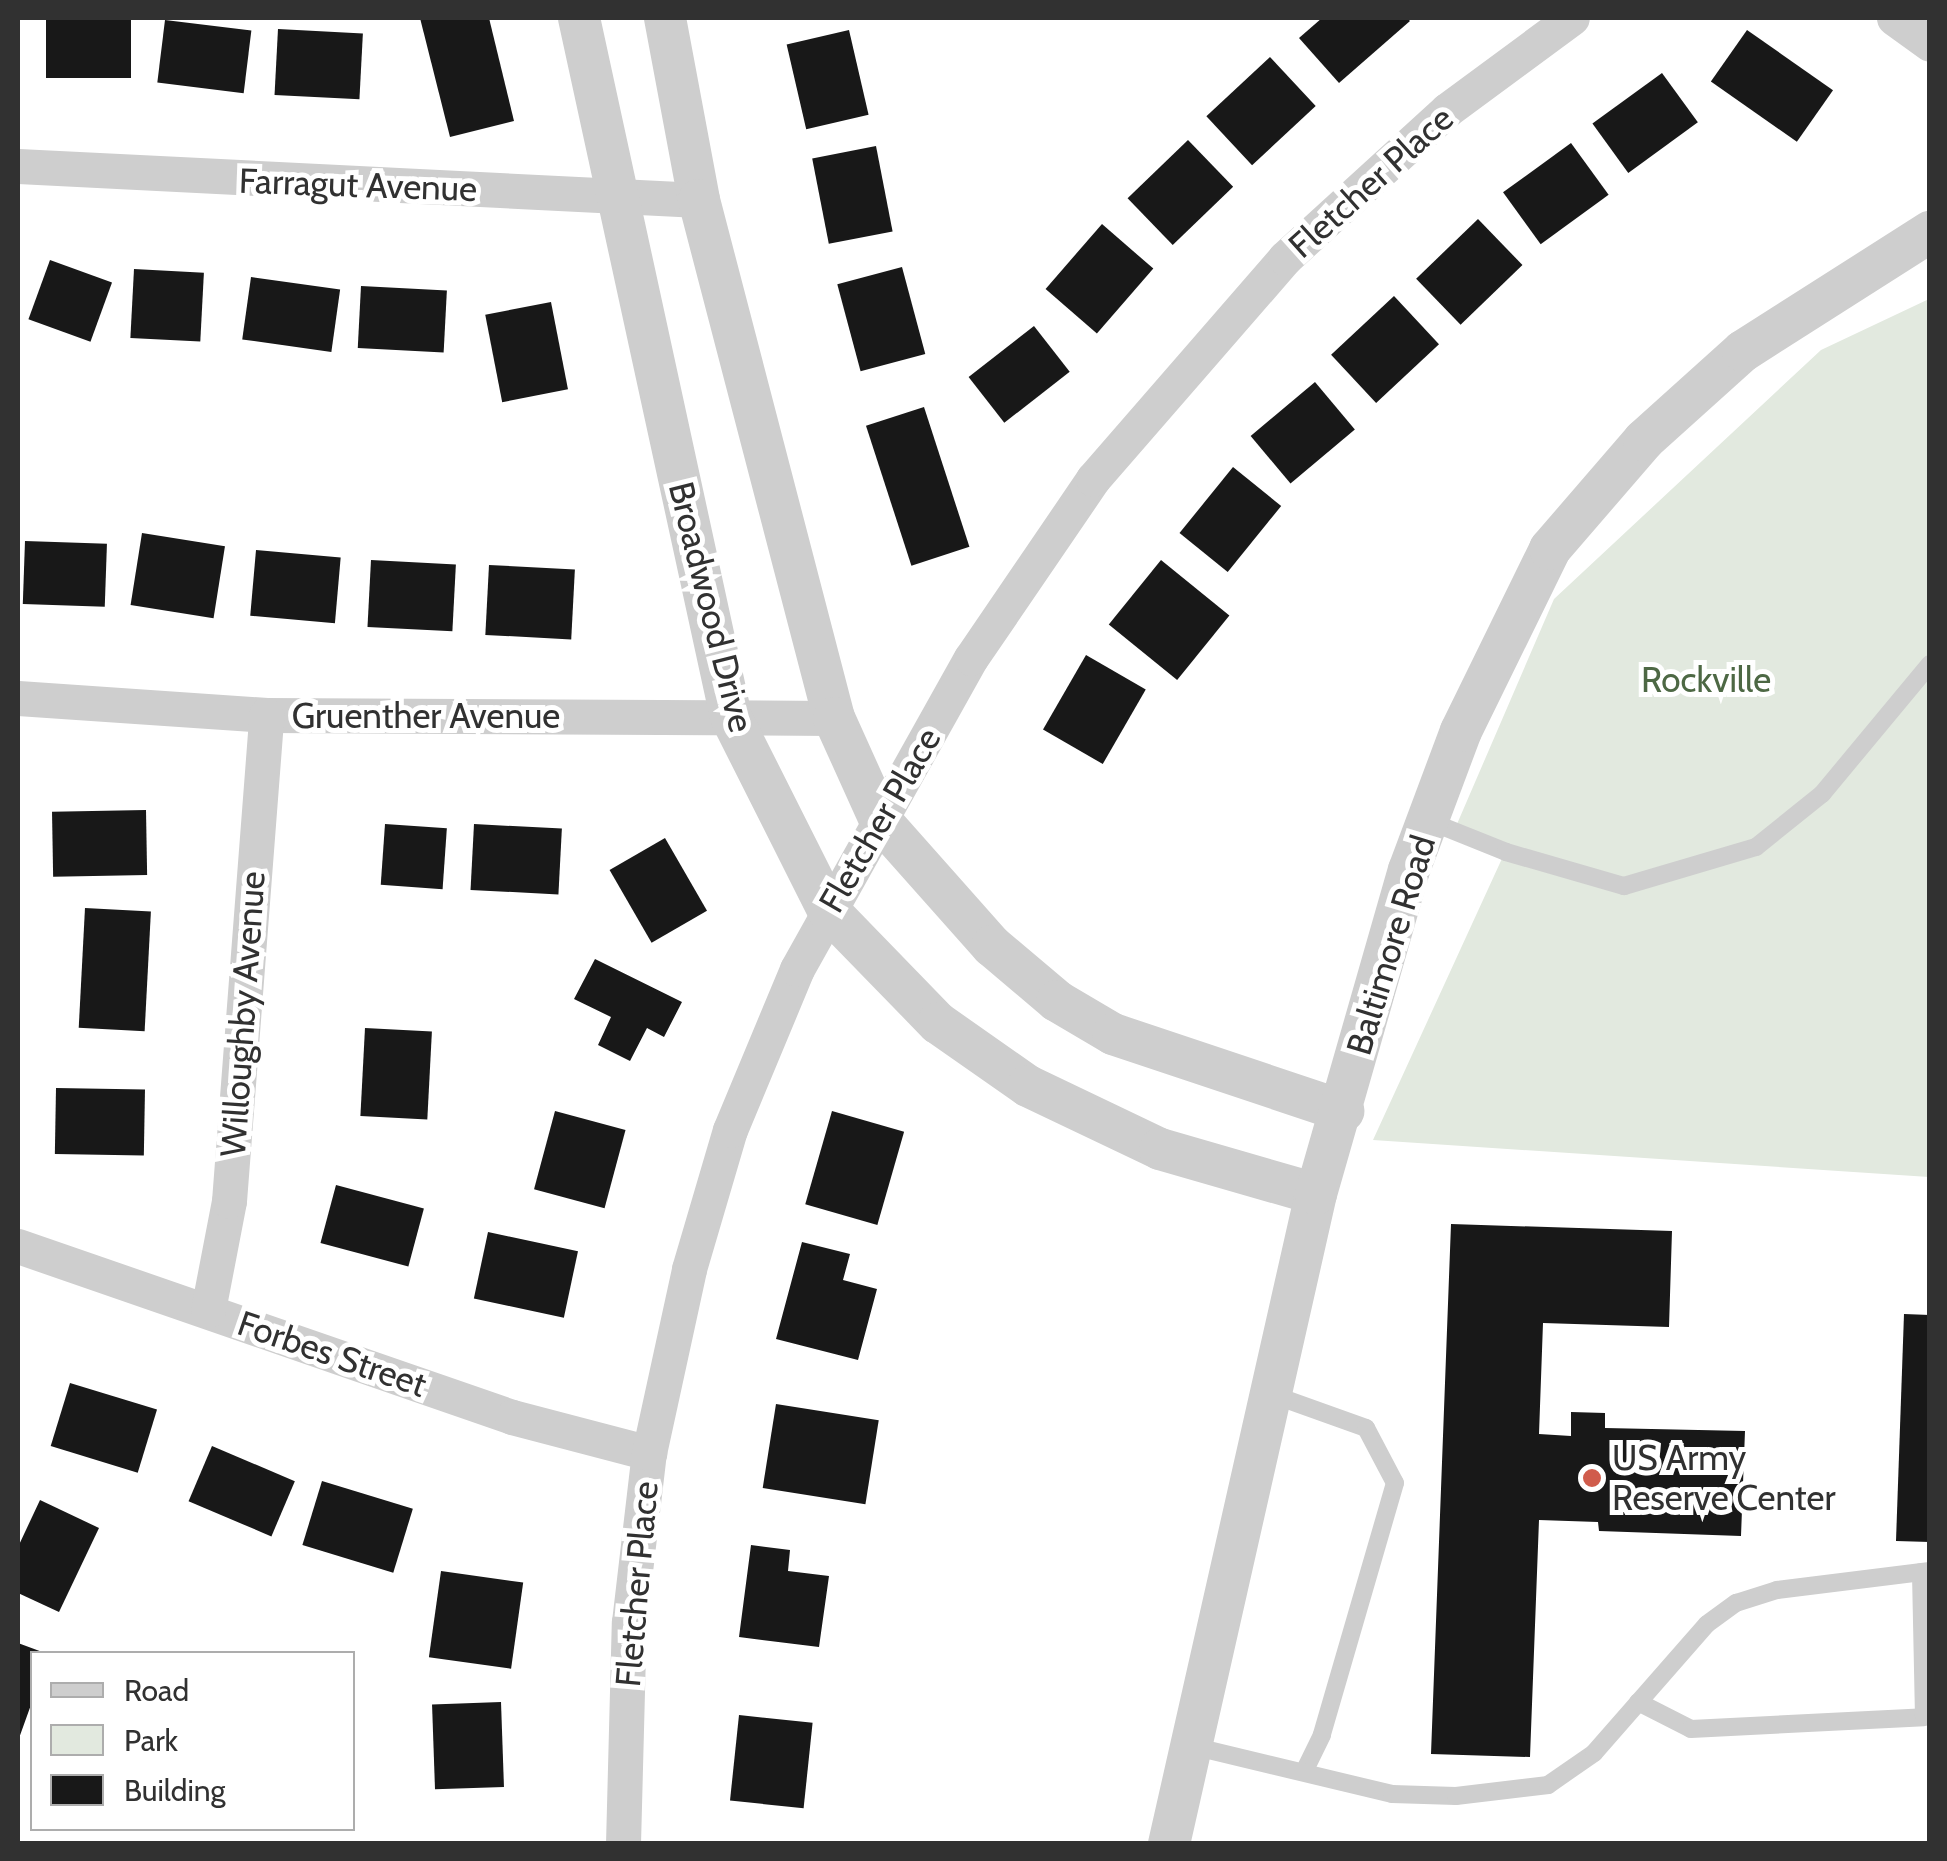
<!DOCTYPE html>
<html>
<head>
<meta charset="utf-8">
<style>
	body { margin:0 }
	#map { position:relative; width:1947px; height:1861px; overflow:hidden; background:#fff; font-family:Cabin,sans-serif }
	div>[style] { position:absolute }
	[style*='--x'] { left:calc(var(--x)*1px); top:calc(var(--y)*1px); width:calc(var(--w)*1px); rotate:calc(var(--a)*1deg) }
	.green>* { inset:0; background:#e2e9df }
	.building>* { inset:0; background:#181818; transform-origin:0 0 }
	.service>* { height:18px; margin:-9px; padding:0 9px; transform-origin:9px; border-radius:9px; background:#cecece }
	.minor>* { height:35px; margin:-17.5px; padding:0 17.5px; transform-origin:17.5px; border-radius:17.5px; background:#cecece }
	.tertiary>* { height:42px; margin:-21px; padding:0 21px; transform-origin:21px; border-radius:21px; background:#cecece }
	.dots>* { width:28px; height:28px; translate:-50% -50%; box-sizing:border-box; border:5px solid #fff; border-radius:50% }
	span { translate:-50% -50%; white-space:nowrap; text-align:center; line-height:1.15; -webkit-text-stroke:10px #fff; paint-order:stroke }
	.street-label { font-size:35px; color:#313131 }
	.park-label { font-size:35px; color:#4d6844 }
	.poi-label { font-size:35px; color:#313131 }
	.left { translate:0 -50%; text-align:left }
	.frame { position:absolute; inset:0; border:20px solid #313131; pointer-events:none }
	.legend { position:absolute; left:30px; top:1651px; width:325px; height:180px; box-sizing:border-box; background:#fff; border:2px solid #adadad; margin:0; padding:12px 18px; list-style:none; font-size:30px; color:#313131 }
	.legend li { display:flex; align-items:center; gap:20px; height:50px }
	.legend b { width:50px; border:2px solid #adadad }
</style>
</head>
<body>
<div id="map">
	<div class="green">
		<i style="clip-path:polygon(1929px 299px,1929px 1177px,1373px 1140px,1505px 852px,1454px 831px,1554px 599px,1821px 350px)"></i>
	</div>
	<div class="building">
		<i style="left:46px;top:18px;width:85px;height:60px"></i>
		<i style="clip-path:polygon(420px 18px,489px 18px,514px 121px,450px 137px)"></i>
		<i style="clip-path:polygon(1322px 18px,1407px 18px,1410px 21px,1339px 83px,1299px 38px)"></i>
		<i style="left:165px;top:20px;width:87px;height:63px;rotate:7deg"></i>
		<i style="left:278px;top:29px;width:85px;height:66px;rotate:3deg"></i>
		<i style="left:849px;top:30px;width:87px;height:64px;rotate:77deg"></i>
		<i style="left:1747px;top:30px;width:105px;height:63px;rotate:35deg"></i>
		<i style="left:1270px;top:57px;width:67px;height:87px;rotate:47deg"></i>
		<i style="left:1662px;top:73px;width:61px;height:86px;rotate:54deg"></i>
		<i style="left:1188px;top:140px;width:65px;height:84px;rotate:46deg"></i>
		<i style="left:1571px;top:143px;width:64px;height:84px;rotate:54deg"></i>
		<i style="left:876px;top:146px;width:87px;height:65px;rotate:79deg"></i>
		<i style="left:1478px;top:219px;width:64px;height:86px;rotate:46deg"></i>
		<i style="left:1102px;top:224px;width:68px;height:86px;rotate:41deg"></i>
		<i style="left:50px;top:260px;width:66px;height:63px;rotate:20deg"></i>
		<i style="left:902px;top:267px;width:90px;height:67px;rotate:75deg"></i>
		<i style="left:134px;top:269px;width:70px;height:69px;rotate:3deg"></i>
		<i style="left:251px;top:277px;width:90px;height:63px;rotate:8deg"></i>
		<i style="left:361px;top:286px;width:86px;height:62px;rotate:3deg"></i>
		<i style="left:1394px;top:296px;width:66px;height:86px;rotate:47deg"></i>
		<i style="left:551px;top:302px;width:89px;height:67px;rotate:79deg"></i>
		<i style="left:1034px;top:326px;width:58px;height:83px;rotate:52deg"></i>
		<i style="left:1315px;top:382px;width:62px;height:84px;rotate:50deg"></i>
		<i style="left:924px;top:407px;width:147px;height:61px;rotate:72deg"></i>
		<i style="left:1233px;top:467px;width:62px;height:85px;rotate:39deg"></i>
		<i style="left:142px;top:533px;width:84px;height:73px;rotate:9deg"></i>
		<i style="left:25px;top:541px;width:82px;height:63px;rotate:2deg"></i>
		<i style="left:256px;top:550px;width:85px;height:66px;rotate:5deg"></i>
		<i style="left:371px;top:560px;width:85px;height:67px;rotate:3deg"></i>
		<i style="left:1161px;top:560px;width:88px;height:83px;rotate:39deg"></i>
		<i style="left:489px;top:565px;width:86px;height:70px;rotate:3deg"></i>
		<i style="left:1086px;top:655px;width:69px;height:86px;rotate:30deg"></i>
		<i style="left:146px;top:810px;width:65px;height:94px;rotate:89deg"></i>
		<i style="left:385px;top:824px;width:62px;height:61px;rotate:4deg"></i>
		<i style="left:474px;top:824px;width:88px;height:66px;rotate:3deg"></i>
		<i style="left:665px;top:838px;width:84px;height:64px;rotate:60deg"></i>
		<i style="left:85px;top:908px;width:66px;height:120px;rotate:3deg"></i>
		<i style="clip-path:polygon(595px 959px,682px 1002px,664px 1037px,647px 1028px,630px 1061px,598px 1045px,611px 1017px,574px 999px)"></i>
		<i style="left:365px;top:1028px;width:67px;height:88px;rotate:3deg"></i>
		<i style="left:56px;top:1088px;width:89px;height:66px;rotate:1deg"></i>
		<i style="left:555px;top:1111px;width:73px;height:81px;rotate:15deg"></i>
		<i style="left:832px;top:1111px;width:75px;height:97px;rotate:16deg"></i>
		<i style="left:336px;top:1185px;width:91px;height:60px;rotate:15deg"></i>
		<i style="clip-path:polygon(1451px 1224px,1672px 1231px,1669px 1327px,1543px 1323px,1539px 1434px,1571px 1436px,1571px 1412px,1605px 1413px,1605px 1428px,1745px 1431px,1741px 1536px,1599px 1531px,1598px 1522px,1539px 1520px,1530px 1757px,1431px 1754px)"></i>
		<i style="left:488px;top:1232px;width:92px;height:68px;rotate:12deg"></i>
		<i style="clip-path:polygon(802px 1242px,850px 1254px,843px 1280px,877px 1289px,858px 1360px,776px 1339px)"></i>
		<i style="clip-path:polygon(1904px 1314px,1930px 1315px,1930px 1542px,1896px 1541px)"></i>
		<i style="left:70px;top:1383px;width:91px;height:66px;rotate:17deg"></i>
		<i style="left:776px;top:1404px;width:104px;height:85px;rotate:9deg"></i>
		<i style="left:212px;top:1446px;width:90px;height:60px;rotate:23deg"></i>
		<i style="left:322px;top:1481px;width:95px;height:67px;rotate:17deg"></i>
		<i style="clip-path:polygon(40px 1500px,99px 1528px,59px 1612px,18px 1593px,18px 1547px)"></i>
		<i style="clip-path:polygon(751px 1545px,790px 1550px,788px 1571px,829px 1576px,819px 1647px,739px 1637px)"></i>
		<i style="left:441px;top:1571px;width:83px;height:87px;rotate:8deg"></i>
		<i style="clip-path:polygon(18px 1643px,45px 1653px,32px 1654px,32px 1702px,18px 1741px)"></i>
		<i style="left:501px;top:1702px;width:85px;height:69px;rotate:88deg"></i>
		<i style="left:739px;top:1715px;width:74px;height:86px;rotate:6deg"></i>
	</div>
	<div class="service">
		<i style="--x:1429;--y:821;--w:83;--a:21.9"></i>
		<i style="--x:1506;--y:852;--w:123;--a:16.1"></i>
		<i style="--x:1624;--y:886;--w:138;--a:-16.5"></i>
		<i style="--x:1756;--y:847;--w:85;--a:-38.8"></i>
		<i style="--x:1822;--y:794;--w:169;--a:-50.3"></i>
		<i style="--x:1271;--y:1394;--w:101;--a:19.7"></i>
		<i style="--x:1366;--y:1428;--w:62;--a:62.2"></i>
		<i style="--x:1395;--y:1483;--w:262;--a:106.2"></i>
		<i style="--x:1322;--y:1735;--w:39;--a:116"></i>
		<i style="--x:1638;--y:1702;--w:59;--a:27"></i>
		<i style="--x:1691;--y:1729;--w:233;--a:-2.9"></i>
		<i style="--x:1924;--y:1717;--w:145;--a:-91.2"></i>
		<i style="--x:1192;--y:1746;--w:206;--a:13.5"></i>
		<i style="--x:1392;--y:1794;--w:64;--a:1.8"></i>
		<i style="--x:1456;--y:1796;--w:93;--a:-6.8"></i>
		<i style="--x:1548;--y:1785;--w:56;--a:-34.8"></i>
		<i style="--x:1594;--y:1753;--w:171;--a:-48.8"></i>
		<i style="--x:1707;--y:1624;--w:36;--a:-36"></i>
		<i style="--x:1736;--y:1603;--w:43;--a:-17.6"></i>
		<i style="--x:1777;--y:1590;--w:154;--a:-7.1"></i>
	</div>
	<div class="minor">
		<i style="--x:1894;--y:18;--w:44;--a:35.8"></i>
		<i style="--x:18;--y:166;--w:682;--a:2.86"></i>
		<i style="--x:18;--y:698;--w:249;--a:3.9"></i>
		<i style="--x:266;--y:715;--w:568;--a:0.3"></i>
		<i style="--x:18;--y:1246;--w:523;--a:19.09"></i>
		<i style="--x:512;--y:1417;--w:142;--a:14.7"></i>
		<i style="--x:208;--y:1310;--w:111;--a:-79.1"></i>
		<i style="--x:229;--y:1201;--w:487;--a:-85.6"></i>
		<i style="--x:623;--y:1844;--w:222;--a:-88.5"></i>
		<i style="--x:629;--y:1622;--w:170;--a:-83.3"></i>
		<i style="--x:649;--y:1453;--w:188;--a:-77.7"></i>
		<i style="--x:689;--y:1269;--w:145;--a:-73.6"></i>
		<i style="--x:730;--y:1130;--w:174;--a:-67.4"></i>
		<i style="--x:797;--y:969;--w:356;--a:-60.8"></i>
		<i style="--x:971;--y:658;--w:217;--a:-55.7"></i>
		<i style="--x:1093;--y:479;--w:293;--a:-49"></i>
		<i style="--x:1285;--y:258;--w:219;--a:-42.4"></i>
		<i style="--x:1447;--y:110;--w:155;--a:-36.4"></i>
	</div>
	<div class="tertiary">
		<i style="--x:579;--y:18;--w:715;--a:77.73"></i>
		<i style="--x:731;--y:717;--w:216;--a:63.3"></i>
		<i style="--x:828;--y:910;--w:158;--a:45.8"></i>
		<i style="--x:938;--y:1023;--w:110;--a:35"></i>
		<i style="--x:1028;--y:1086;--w:146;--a:25.5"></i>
		<i style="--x:1160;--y:1149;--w:162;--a:16.1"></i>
		<i style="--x:665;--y:18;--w:185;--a:79.4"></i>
		<i style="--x:699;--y:200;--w:535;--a:75.39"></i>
		<i style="--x:834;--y:718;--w:112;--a:65.7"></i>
		<i style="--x:880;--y:820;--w:169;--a:48.4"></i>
		<i style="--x:992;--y:946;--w:85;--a:40.2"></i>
		<i style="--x:1057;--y:1001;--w:65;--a:30.5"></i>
		<i style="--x:1113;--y:1034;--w:243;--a:18.5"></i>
		<i style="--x:1169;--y:1844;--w:666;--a:-77.26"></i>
		<i style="--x:1316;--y:1194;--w:337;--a:-74"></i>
		<i style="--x:1409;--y:870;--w:148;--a:-69.5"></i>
		<i style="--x:1461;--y:731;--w:203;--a:-63.9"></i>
		<i style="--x:1550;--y:549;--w:144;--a:-49.2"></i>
		<i style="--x:1644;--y:440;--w:133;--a:-42"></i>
		<i style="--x:1743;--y:351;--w:222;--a:-32.5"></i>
	</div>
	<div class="dots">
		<i style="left:1592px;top:1478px;background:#d05c4c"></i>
	</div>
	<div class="street-label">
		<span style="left:1371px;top:182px;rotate:-42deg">Fletcher Place</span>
		<span style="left:358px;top:185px;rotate:2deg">Farragut Avenue</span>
		<span style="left:711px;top:607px;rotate:76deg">Broadwood Drive</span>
		<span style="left:426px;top:716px">Gruenther Avenue</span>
		<span style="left:880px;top:820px;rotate:-60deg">Fletcher Place</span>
		<span style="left:1391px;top:945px;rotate:-73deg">Baltimore Road</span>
		<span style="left:243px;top:1014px;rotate:-86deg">Willoughby Avenue</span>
		<span style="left:332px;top:1354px;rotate:19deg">Forbes Street</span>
		<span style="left:637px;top:1584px;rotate:-85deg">Fletcher Place</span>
	</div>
	<div class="park-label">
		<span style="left:1706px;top:680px">Rockville</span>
	</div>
	<div class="poi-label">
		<span class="left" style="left:1612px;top:1478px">US Army<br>Reserve Center</span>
	</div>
	<div class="frame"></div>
	<ul class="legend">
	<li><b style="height:12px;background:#cecece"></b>Road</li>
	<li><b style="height:28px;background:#e2e9df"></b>Park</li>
	<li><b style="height:28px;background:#181818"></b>Building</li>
	</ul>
</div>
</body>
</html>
